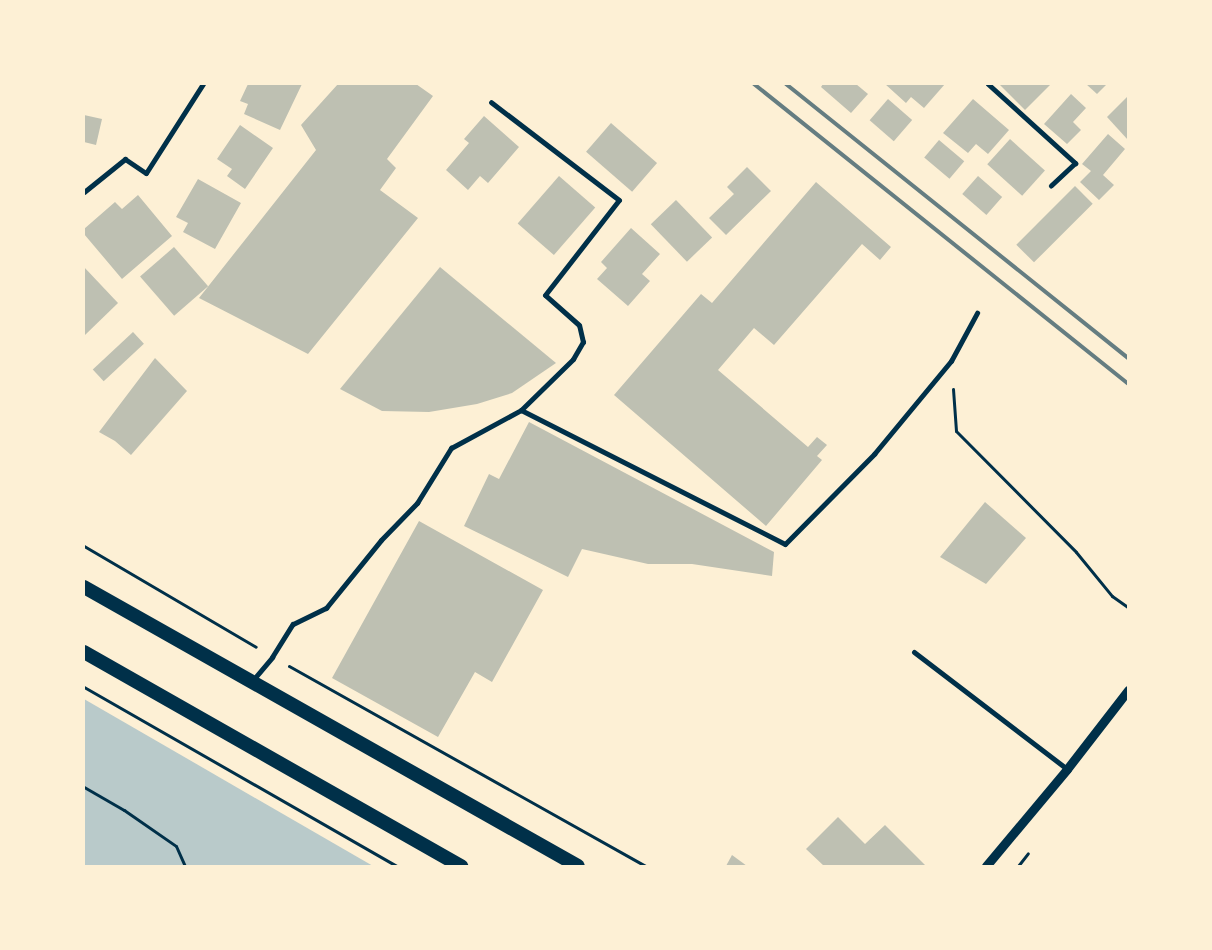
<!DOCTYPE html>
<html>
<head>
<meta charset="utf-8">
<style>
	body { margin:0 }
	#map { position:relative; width:1212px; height:950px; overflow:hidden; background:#fdf0d5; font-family:Rubik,sans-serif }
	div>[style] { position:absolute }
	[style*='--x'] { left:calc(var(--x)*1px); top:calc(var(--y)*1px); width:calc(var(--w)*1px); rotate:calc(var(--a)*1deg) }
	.green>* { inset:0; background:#b9caca }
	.building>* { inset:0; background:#bec0b2; transform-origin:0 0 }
	.path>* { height:3px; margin:-1.5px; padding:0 1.5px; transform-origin:1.5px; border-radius:1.5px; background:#003049 }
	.minor>* { height:5px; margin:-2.5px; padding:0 2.5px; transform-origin:2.5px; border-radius:2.5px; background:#003049 }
	.tertiary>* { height:9px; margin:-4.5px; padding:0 4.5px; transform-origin:4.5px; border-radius:4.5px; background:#003049 }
	.trunk>* { height:14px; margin:-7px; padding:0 7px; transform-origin:7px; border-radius:7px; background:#003049 }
	.rail>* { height:4px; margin:-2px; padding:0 2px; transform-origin:2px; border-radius:2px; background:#657d81 }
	span { translate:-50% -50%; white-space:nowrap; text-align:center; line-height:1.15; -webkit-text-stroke:4px #fdf0d5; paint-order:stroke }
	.frame { position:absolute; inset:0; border:85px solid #fdf0d5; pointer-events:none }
</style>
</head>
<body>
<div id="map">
	<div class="green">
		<i style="clip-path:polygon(84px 699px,373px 866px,84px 866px)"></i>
	</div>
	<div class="building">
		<i style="clip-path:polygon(248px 84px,302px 84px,280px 130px,244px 114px,248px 104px,240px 101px)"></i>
		<i style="clip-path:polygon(338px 84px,416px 84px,433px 96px,387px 159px,396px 168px,380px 190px,418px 218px,308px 354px,199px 298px,316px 150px,301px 125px)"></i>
		<i style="clip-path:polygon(823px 84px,856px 84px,868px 94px,851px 113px,821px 87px)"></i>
		<i style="clip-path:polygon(885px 84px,945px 84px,924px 108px,911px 97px,906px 103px)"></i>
		<i style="clip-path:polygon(999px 84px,1051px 84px,1025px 110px)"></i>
		<i style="clip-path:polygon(1086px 84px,1107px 84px,1097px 94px)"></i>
		<i style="clip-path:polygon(1071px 94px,1086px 108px,1073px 122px,1081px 130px,1067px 144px,1044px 124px)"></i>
		<i style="clip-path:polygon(1128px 96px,1128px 140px,1107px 117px)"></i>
		<i style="left:888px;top:99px;width:32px;height:28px;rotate:41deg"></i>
		<i style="clip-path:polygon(973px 99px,1009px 130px,988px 154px,976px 144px,968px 153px,943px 133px)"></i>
		<i style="clip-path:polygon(84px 115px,102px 119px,96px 145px,84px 142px)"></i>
		<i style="clip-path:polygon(484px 116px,519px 147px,488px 183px,480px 176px,468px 190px,446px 170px,469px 143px,464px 139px)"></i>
		<i style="left:611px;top:123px;width:61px;height:38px;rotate:41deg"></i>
		<i style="clip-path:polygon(240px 125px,273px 148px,245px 189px,227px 176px,232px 169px,217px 159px)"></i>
		<i style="clip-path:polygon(1108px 134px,1125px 149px,1103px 175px,1114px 185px,1099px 200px,1080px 182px,1091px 171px,1082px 164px)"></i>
		<i style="left:1010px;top:139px;width:47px;height:34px;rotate:42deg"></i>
		<i style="left:939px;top:140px;width:33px;height:23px;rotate:40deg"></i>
		<i style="clip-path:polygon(747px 167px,771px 191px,726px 235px,709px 218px,734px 194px,727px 187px)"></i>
		<i style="left:559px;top:176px;width:48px;height:63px;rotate:41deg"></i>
		<i style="left:978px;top:176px;width:32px;height:24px;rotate:41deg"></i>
		<i style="clip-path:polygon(198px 179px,241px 203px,215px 249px,183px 232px,188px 223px,176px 217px)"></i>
		<i style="clip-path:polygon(816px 182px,891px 247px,880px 260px,862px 244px,774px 345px,754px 328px,718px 370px,808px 447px,817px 437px,827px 445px,817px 456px,822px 460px,766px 526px,614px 395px,701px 294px,712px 303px)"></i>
		<i style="left:1075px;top:186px;width:25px;height:83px;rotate:45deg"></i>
		<i style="clip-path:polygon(138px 195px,172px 236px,122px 279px,84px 234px,84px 229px,115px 202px,122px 209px)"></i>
		<i style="left:676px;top:200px;width:52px;height:35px;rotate:46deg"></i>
		<i style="clip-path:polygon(631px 228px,660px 254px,642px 274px,650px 281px,628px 306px,597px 279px,607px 268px,601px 262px)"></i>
		<i style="left:174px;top:247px;width:52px;height:45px;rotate:49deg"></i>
		<i style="clip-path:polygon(84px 267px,118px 303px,84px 336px)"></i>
		<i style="clip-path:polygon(440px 267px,556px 363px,512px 393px,477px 404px,429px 412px,382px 411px,340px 389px)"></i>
		<i style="left:133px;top:332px;width:16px;height:55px;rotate:47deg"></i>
		<i style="clip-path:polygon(155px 358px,187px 391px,131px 455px,115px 441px,99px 432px)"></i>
		<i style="clip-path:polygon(529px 422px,774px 552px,772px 576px,692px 564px,648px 564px,582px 549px,568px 577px,464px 526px,489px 474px,499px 479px)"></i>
		<i style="clip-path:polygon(985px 502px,1026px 538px,986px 584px,940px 557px)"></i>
		<i style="clip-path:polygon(419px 521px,543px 590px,492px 682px,475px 672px,438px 737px,332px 678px)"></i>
		<i style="clip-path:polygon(838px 817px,865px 844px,885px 825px,926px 866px,824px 866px,806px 849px)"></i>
		<i style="clip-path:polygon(732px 855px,747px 866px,726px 866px)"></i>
	</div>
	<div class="path">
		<i style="--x:953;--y:389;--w:42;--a:85.9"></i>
		<i style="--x:956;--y:431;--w:170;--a:45.2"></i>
		<i style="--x:1076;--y:552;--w:57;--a:50.7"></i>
		<i style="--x:1112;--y:596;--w:19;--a:35"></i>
		<i style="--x:84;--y:546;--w:199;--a:30.4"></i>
		<i style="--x:289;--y:666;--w:409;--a:29.3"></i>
		<i style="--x:84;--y:687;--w:361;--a:29.8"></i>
		<i style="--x:84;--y:787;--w:46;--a:29.9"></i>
		<i style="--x:124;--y:810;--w:63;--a:34.7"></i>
		<i style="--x:176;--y:846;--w:22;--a:66"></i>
		<i style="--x:1018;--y:866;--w:16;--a:-52"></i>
	</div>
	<div class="minor">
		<i style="--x:988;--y:84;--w:118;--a:42.2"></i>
		<i style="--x:1075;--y:163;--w:33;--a:137"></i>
		<i style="--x:84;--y:192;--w:53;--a:-38.8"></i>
		<i style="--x:125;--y:159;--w:25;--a:34"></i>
		<i style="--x:146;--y:173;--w:106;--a:-57.4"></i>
		<i style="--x:521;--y:410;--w:296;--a:26.9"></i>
		<i style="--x:785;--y:544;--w:127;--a:-45.3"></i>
		<i style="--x:874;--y:454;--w:121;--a:-50.4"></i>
		<i style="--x:951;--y:361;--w:55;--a:-61.6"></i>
		<i style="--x:914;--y:652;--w:193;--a:37.4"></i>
		<i style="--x:253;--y:680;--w:30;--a:-50"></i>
		<i style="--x:272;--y:657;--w:39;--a:-58"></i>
		<i style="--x:293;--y:624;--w:37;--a:-26"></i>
		<i style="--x:326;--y:608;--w:87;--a:-51"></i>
		<i style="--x:381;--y:540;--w:52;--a:-45.8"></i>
		<i style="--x:417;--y:503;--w:65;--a:-58.3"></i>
		<i style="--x:451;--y:448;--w:80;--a:-28.5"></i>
		<i style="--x:521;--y:410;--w:73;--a:-44.4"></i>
		<i style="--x:573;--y:359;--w:20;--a:-60"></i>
		<i style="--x:583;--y:342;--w:17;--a:-103"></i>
		<i style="--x:579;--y:325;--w:45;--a:-138.6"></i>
		<i style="--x:545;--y:295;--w:120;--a:-52.1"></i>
		<i style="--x:619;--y:200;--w:161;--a:-142.6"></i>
	</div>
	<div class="tertiary">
		<i style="--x:986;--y:866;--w:126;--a:-50.1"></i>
		<i style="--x:1067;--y:769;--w:100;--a:-52.3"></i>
	</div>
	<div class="trunk">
		<i style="--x:84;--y:587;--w:567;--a:29.46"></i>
		<i style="--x:84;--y:652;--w:434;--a:29.6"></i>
	</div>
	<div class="rail">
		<i style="--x:754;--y:84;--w:479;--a:38.7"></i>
		<i style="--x:786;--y:84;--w:438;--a:38.7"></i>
	</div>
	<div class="frame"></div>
</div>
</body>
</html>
